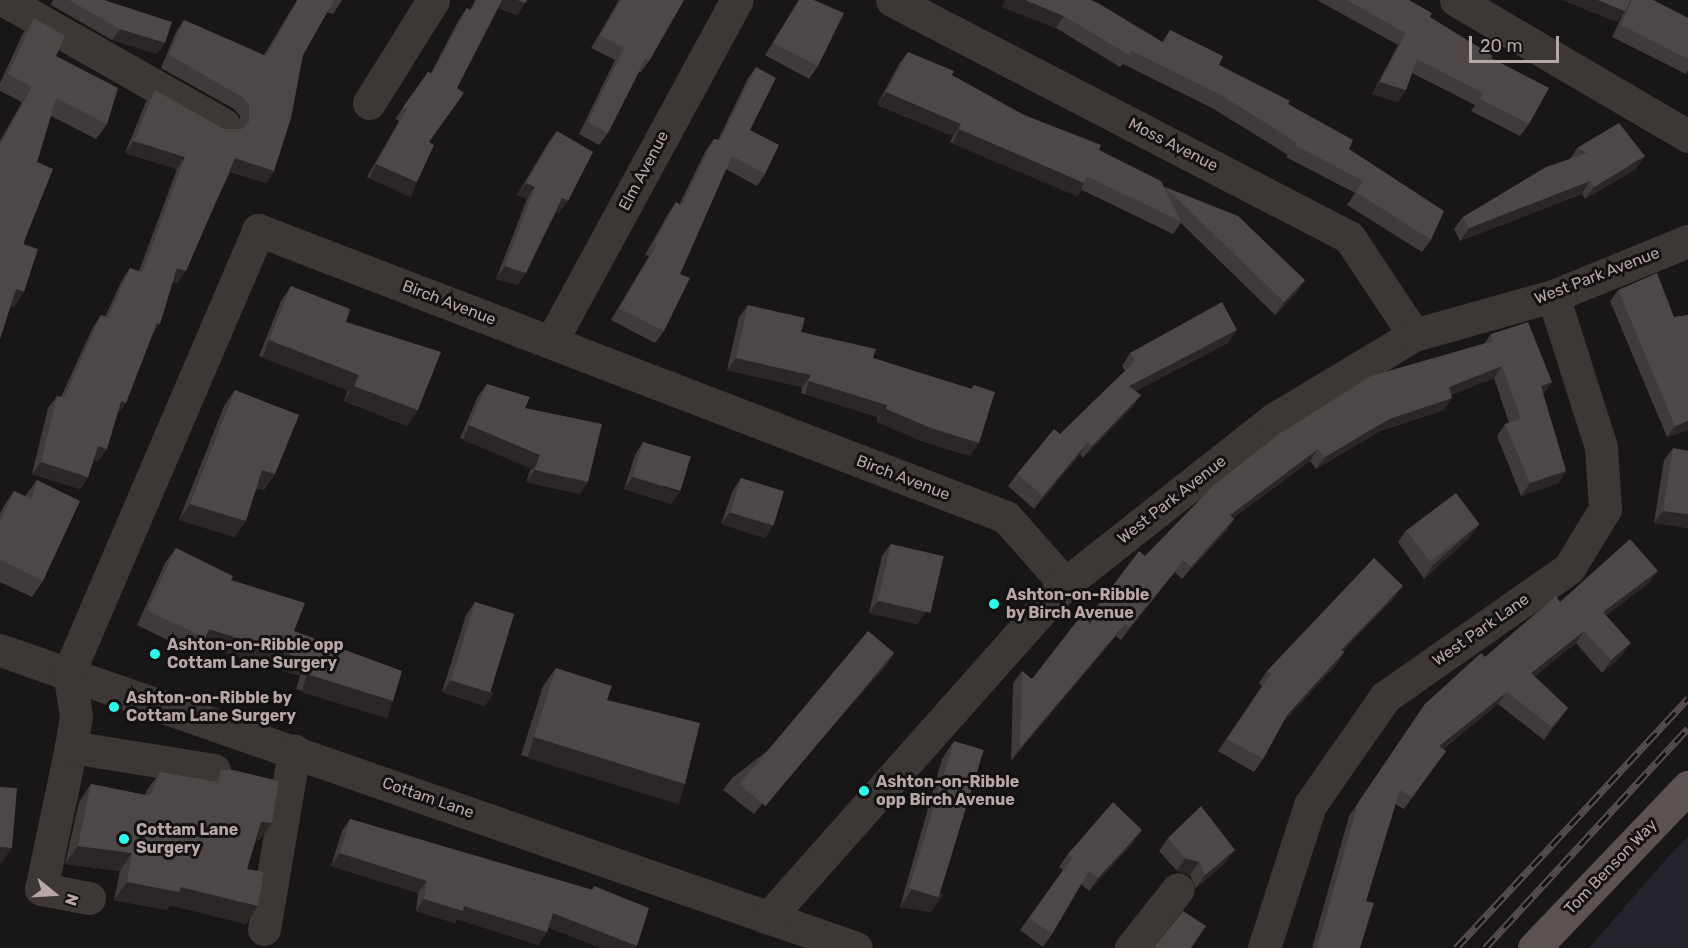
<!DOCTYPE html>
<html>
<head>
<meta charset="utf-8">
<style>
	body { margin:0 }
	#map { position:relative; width:1688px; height:948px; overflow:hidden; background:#181616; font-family:Rubik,sans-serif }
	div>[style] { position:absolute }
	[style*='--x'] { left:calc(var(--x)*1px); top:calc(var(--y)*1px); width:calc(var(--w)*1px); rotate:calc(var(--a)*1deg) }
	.green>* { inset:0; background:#27232d }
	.minor>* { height:33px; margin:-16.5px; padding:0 16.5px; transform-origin:16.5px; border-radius:16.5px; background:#3d3736 }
	.major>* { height:33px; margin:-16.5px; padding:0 16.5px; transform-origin:16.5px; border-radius:16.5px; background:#5d5252 }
	.rail>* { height:7px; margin-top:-3.5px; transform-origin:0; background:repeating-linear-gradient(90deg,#131111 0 14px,#574d4d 0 28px); box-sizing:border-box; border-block:2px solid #574d4d }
	.wall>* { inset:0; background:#403b3b }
	.shaded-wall>* { inset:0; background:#2b2727; transform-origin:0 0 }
	.building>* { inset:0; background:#4d4747; transform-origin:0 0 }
	.dots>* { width:16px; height:16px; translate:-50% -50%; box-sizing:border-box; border:3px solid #131111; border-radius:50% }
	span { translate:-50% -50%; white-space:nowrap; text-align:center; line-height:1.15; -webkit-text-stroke:6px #131111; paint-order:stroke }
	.street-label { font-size:16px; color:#b9a6a7 }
	.poi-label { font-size:16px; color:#b9a6a7; font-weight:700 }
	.left { translate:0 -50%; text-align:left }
	.north { position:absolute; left:24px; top:864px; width:60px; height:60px; -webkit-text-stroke:4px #131111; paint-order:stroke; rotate:108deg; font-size:16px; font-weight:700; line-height:24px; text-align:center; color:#b9a6a7 }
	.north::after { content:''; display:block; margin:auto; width:21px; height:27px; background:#b9a6a7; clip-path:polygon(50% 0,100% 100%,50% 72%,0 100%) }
	.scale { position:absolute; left:1469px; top:36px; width:90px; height:27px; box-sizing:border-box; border:3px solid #b9a6a7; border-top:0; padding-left:8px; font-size:18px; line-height:21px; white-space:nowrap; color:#b9a6a7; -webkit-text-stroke:4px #131111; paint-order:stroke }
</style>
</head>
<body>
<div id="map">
	<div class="green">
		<i style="clip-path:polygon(1688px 836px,1688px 948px,1589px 948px,1667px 858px)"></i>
	</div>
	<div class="minor">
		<i style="--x:4;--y:0;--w:253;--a:29.6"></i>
		<i style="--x:892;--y:0;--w:515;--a:27.41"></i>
		<i style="--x:1349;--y:237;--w:118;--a:56.4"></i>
		<i style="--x:1456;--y:0;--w:269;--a:30.4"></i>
		<i style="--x:369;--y:103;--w:121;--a:-58.1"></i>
		<i style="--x:551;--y:342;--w:389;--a:-61.5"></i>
		<i style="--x:0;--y:650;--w:906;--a:19.19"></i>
		<i style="--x:71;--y:747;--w:145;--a:101.9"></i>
		<i style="--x:41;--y:889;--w:49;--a:10.6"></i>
		<i style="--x:214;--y:770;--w:145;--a:-170.9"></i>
		<i style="--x:71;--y:747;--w:31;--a:-81"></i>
		<i style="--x:76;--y:716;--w:45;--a:-99"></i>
		<i style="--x:69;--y:672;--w:481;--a:-66.8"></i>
		<i style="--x:258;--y:230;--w:801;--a:20.99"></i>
		<i style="--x:1006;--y:517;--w:89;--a:48.6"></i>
		<i style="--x:768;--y:918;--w:447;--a:-48.4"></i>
		<i style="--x:1065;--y:584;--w:266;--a:-38.3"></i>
		<i style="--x:1274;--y:419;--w:163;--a:-31"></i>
		<i style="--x:1414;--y:335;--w:144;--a:-15.7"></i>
		<i style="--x:1553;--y:296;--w:146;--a:-22.2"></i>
		<i style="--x:264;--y:929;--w:181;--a:-80.4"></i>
		<i style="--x:1131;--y:948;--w:75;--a:-51.5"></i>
		<i style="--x:1264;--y:948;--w:150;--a:-72.2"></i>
		<i style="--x:1310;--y:805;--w:131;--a:-55.2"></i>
		<i style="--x:1385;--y:697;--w:225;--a:-35"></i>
		<i style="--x:1569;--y:568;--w:69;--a:-58.6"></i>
		<i style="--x:1605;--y:509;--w:62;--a:-93.7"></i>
		<i style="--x:1601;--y:447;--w:158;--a:-107.6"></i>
	</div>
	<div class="major">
		<i style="--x:1534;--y:948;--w:223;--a:-46.3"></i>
	</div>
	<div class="rail">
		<i style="--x:1456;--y:948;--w:341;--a:-47.1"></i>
		<i style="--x:1485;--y:948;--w:299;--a:-47.3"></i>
	</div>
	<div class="wall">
		<i style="clip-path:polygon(53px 0,104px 0,157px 54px,112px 40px,51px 5px)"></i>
		<i style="clip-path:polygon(297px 0,342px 0,333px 14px,327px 12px,303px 55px,274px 171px,266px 183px,230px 172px,178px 283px,173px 282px,151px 336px,117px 415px,107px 449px,98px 461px,94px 460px,88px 477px,80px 489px,32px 474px,48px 408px,57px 396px,61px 397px,93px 327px,101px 315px,105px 317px,122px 280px,130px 268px,139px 271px,177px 169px,125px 153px,146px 102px,155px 90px,224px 129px,240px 129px,240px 116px,234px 109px,161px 68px,176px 32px,184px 20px,264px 55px)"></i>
		<i style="clip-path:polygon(475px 0,527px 0,517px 15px,498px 8px,429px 142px,409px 195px,367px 177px,399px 121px,395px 119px,428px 72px,431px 73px,458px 21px,467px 8px,470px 10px)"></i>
		<i style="clip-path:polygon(619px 0,684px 0,649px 61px,640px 73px,639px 72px,608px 133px,599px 145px,579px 134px,615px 60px,591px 48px)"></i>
		<i style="clip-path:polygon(799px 0,818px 66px,809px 79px,765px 55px)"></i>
		<i style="clip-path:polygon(1006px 0,1091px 0,1162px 42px,1170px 30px,1219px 65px,1288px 104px,1349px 149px,1431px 240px,1422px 252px,1347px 205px,1355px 193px,1286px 157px,1288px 155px,1212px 108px,1123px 64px,1120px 67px,1056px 28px,1002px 7px)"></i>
		<i style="clip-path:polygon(1317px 0,1409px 0,1430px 17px,1491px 58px,1529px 124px,1520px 136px,1471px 111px,1475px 105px,1412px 73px,1406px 90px,1398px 102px,1372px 94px,1398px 45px)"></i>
		<i style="clip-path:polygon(1563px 0,1653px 0,1688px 18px,1688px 71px,1686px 74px,1612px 37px,1623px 14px,1617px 22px)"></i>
		<i style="clip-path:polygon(34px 18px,56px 56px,107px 124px,96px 139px,51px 116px,37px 162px,14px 307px,10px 306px,0 339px,0 141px,22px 102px,0 91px,0 83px,23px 33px)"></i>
		<i style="clip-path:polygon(908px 52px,1024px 115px,1099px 150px,1164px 188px,1165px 187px,1305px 280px,1296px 293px,1275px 315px,1181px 223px,1173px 234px,1080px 189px,1076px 195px,950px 142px,953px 136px,877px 105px,899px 64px)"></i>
		<i style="clip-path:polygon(756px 67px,750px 130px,765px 174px,757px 186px,726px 169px,680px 274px,664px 331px,655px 343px,611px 320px,649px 256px,645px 255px,668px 214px,676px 202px,679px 205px,706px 150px,714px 139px,718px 140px,748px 78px)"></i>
		<i style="clip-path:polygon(557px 131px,559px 213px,556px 212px,518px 285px,496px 279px,527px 199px,517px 195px,548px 143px)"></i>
		<i style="clip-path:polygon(1577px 148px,1636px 169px,1585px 199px,1582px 194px,1460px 241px,1454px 229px,1463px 217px,1570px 159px)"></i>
		<i style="clip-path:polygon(291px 286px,418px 410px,407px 426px,344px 401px,348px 390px,259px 356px,281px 301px)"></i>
		<i style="clip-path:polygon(1618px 290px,1674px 317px,1688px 315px,1688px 430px,1667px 437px,1610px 301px)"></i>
		<i style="clip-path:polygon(748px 305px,801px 332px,873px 358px,971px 389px,974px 385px,970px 456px,922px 441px,877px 422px,878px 417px,801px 393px,802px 387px,727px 370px,739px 317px)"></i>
		<i style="clip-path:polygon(1491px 334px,1552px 382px,1543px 394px,1566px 471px,1558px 483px,1521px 496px,1497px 436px,1505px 424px,1509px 423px,1494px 378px,1451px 395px,1452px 398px,1444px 410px,1380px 431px,1316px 469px,1310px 461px,1233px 518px,1234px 519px,1226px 531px,1182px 579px,1175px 572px,1121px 640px,1116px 636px,1011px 761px,1013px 683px,1022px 671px,1032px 679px,1145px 556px,1484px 344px)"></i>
		<i style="clip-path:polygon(1228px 343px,1135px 391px,1141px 395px,1132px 407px,1083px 458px,1080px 454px,1034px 509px,1008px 486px,1017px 474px,1060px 434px,1125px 371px,1122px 366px,1130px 353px)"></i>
		<i style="clip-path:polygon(487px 384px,525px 408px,580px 494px,526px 482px,531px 468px,460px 438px,478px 396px)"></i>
		<i style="clip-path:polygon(235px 390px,275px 474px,264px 490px,257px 488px,235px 537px,179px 520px,224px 406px)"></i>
		<i style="clip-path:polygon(643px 442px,671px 504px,624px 489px,635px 455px)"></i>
		<i style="clip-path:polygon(1673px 448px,1688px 451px,1688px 528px,1654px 523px,1664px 460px)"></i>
		<i style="clip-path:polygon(741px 478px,773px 525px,765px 538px,721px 524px,733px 490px)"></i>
		<i style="clip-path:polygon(37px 480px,43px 581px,32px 597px,0 582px,0 514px,3px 507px,14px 491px,25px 496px)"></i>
		<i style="clip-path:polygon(1479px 524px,1470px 537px,1424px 579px,1398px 542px,1406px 530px)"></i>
		<i style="clip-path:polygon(891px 544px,926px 612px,917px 624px,869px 613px,882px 556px)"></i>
		<i style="clip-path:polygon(176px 548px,231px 580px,294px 631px,393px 701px,382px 716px,296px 689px,300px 676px,200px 645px,194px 653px,137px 625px,165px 563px)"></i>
		<i style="clip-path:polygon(1649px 583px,1606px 615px,1622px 655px,1602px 673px,1576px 643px,1534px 676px,1568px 708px,1544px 740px,1498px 704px,1443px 749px,1446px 751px,1404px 809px,1395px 804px,1366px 901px,1360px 948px,1312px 948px,1349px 816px,1425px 704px,1485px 657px,1560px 602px)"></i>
		<i style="clip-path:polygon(1394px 598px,1343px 651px,1344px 652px,1336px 665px,1283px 722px,1263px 759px,1254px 772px,1218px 751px,1262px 686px,1259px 683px,1267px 671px)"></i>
		<i style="clip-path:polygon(475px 602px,485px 706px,442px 692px,466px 615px)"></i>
		<i style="clip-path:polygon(894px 653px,886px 666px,754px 814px,723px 790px,732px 778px)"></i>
		<i style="clip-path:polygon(556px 668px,607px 700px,672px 802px,521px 755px,543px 686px)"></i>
		<i style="clip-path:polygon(954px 741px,931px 912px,900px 907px,942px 759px)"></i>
		<i style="clip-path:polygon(221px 770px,260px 840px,256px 840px,247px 869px,246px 924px,170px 905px,167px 910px,114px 900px,120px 871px,65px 864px,79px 802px,91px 784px,145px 795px,147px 790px,160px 772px,214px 781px)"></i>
		<i style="clip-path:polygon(350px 819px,592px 890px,594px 886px,635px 948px,601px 948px,548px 927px,547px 932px,538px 945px,457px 919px,455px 923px,416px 911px,418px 893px,331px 866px,342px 831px)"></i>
		<i style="clip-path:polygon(1168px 838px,1226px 862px,1196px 888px,1190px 875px,1177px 871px,1159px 851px)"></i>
		<i style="clip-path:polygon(1133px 843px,1089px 891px,1081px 884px,1052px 934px,1043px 947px,1020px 930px,1063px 870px,1059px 867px,1068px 854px)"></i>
	</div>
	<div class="shaded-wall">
		<i style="clip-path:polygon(501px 0,518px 0,525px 3px,517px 15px,496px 7px)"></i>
		<i style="clip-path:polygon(1007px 0,1025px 0,1064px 16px,1056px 28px,1002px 7px)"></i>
		<i style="clip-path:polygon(1563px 0,1598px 0,1625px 11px,1617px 22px)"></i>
		<i style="clip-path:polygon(120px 29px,165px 43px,157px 54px,112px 40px)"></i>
		<i style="clip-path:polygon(1380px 82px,1406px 90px,1398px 102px,1372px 94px)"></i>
		<i style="clip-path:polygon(886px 92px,961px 124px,953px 136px,877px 105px)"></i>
		<i style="left:959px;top:129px;width:136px;height:16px;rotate:23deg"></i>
		<i style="clip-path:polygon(134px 141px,185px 157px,177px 169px,125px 153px)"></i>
		<i style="clip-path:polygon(1645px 156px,1636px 169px,1585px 199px,1594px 187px)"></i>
		<i style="clip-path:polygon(235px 158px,274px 171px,266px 183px,227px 171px)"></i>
		<i style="left:376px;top:164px;width:45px;height:16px;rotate:24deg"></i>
		<i style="clip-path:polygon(1590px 181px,1582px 194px,1460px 241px,1469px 228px)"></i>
		<i style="clip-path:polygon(526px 183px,535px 187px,527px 199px,517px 195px)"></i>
		<i style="clip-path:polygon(562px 198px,568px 201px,559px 213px,554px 211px)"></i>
		<i style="clip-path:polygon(505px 266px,526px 273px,518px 285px,496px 279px)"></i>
		<i style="clip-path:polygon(177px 268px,186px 271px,178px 283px,169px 280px)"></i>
		<i style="clip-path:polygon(1305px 280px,1296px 293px,1275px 315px,1284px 302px)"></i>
		<i style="clip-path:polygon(16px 289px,24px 292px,14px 307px,5px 304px)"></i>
		<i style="clip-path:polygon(157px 323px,160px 324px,151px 336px)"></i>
		<i style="clip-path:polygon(1237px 330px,1228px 343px,1121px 399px,1129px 386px)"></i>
		<i style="left:269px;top:340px;width:97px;height:19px;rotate:21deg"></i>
		<i style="clip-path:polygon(736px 358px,811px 375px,802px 387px,727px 370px)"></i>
		<i style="clip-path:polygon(1502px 366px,1494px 378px,1441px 399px,1449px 387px)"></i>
		<i style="left:809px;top:381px;width:82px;height:14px;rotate:17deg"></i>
		<i style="clip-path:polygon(1552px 382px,1543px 394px,1541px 386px)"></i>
		<i style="clip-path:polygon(354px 386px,418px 410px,407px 426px,344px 401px)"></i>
		<i style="clip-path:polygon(1141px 395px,1132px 407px,1083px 458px,1092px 446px)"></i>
		<i style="clip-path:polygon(1452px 398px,1444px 410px,1380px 431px,1316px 469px,1325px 457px,1389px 419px)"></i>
		<i style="clip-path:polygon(121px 401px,126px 403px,117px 415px)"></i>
		<i style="clip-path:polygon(886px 409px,979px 443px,970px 456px,922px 441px,877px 422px)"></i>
		<i style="clip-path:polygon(1688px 421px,1688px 430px,1667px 437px,1675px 426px)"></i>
		<i style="left:469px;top:425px;width:77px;height:16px;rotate:23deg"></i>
		<i style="clip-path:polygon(1088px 442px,1080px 454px,1034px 509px,1043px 496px)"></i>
		<i style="clip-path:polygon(98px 446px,107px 449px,98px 461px,89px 458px)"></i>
		<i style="clip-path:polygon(1318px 449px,1310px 461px,1221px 527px,1230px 515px)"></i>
		<i style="clip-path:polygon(41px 462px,88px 477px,80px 489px,32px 474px)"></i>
		<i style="clip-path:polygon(262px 470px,275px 474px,264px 490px,251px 486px)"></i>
		<i style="clip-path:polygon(535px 470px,588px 482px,580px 494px,526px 482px)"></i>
		<i style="clip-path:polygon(1566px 471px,1558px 483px,1521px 496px,1530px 483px)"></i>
		<i style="clip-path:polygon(633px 477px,680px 492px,671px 504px,624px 489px)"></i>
		<i style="clip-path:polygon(190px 504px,246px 521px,235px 537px,179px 520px)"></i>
		<i style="clip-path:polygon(1663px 511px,1688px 514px,1688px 528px,1654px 523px)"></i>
		<i style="clip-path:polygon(730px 512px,773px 525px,765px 538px,721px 524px)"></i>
		<i style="clip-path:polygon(1234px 519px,1226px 531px,1182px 579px,1191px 567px)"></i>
		<i style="clip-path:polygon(1479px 524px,1470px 537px,1424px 579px,1432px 566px)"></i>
		<i style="clip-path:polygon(1184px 560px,1175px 572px,1121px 640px,1129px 628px)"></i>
		<i style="clip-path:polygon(1658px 571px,1649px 583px,1595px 624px,1603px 612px)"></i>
		<i style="clip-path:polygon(1403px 586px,1394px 598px,1332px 662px,1341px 650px)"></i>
		<i style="clip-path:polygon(878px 601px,926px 612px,917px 624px,869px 613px)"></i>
		<i style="clip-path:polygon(1125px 624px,1116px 636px,1011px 761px,1020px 748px)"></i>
		<i style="clip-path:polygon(209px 629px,311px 661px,300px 676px,200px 645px,205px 638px)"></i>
		<i style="clip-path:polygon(1584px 631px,1576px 643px,1523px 686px,1531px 673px)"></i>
		<i style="clip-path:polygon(1631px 643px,1622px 655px,1602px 673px,1611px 660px)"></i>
		<i style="clip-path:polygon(1344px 652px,1336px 665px,1279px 727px,1287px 715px)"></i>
		<i style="clip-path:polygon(894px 653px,886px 666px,754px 814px,763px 801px)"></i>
		<i style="left:307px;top:674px;width:90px;height:19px;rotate:17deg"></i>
		<i style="clip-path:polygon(451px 680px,494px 693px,485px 706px,442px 692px)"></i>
		<i style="clip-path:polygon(1507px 692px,1498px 704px,1431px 758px,1439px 746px)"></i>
		<i style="clip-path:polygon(1568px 708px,1559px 721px,1544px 740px,1552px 727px)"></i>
		<i style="left:534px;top:737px;width:158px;height:22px;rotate:17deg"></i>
		<i style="clip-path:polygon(261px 822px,272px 823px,260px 840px,249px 840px)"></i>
		<i style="clip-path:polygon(1142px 830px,1133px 843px,1089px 891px,1098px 878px)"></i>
		<i style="clip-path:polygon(78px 846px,132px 853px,120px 871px,65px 864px)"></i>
		<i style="clip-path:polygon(0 847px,12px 848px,0 865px)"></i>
		<i style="clip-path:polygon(1235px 850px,1226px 862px,1196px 888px,1205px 875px)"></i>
		<i style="clip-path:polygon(340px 853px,427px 881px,418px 893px,331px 866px)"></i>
		<i style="clip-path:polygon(1185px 858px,1199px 862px,1190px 875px,1177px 871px)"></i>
		<i style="clip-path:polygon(127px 882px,181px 887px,258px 906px,246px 924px,170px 905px,167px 910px,114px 900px)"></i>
		<i style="clip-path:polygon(912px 889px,944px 894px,931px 912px,900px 907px)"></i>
		<i style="clip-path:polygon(424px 899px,464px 906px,547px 932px,538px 945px,457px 919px,455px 923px,416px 911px)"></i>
		<i style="clip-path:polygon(553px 913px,637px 946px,635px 948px,601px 948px,544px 926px)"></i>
	</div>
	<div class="building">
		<i style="clip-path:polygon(69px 0,104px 0,172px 22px,165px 43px,120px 29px)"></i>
		<i style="clip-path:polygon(298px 0,334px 0,303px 55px,291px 118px,274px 171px,235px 158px,186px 271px,177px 268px,160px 324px,157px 323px,126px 403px,121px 401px,107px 449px,98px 446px,88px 477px,41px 462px,57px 396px,64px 398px,101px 315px,108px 318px,130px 268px,142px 273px,185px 157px,134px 141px,155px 90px,224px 129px,242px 129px,249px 122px,249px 104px,242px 97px,169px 55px,184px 20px,266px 56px)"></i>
		<i style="clip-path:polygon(477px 0,502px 0,457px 88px,464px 93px,429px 142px,434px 145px,417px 182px,376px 164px,407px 109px,403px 107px,428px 72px,432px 74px,467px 8px,471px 11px)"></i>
		<i style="clip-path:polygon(518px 0,527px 0,525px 3px)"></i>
		<i style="clip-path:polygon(621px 0,684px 0,649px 61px,645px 59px,608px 133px,588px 122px,624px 48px,600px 36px)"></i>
		<i style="clip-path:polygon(799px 0,814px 0,844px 13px,818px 66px,773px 43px)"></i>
		<i style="clip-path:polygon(1025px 0,1091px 0,1098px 3px,1164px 43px,1170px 30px,1223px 56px,1219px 65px,1290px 101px,1288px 104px,1353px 140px,1349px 149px,1444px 211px,1431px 240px,1356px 192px,1363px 181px,1295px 145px,1296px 142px,1221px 95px,1132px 51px,1129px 55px,1064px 16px)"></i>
		<i style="clip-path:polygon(1347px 0,1409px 0,1432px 13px,1430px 17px,1493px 56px,1491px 58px,1549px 88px,1529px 124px,1480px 99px,1483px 93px,1417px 59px,1406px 90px,1380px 82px,1406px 33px)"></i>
		<i style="clip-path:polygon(1598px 0,1630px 0,1625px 11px)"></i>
		<i style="clip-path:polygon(1632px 0,1653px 0,1688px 18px,1688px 59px,1621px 25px)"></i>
		<i style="clip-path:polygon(34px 18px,65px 36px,56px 56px,118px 88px,107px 124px,56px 98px,37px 162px,53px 169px,23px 244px,38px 249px,24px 292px,16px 289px,0 339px,0 145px,32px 87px,8px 74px)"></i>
		<i style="clip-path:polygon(908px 52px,954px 71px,952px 75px,1024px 115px,1101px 145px,1099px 150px,1161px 181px,1181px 222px,1087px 176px,1084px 183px,959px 129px,961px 124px,886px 92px)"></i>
		<i style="clip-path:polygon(756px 67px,776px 78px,750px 130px,779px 145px,765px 174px,732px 156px,680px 274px,690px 278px,664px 331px,619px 308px,657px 245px,654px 243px,676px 202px,681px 206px,714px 139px,720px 140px)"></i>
		<i style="clip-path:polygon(1619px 123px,1645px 156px,1594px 187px,1590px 181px,1469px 228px,1463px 217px,1546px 167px,1587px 153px,1577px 148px)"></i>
		<i style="clip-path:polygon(557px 131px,593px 152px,568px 201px,562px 198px,526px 273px,505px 266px,535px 187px,526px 183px)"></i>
		<i style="clip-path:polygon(1165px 187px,1238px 216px,1305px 280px,1284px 302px)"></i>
		<i style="clip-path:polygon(1657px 273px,1674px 317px,1688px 315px,1688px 421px,1675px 426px,1618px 290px)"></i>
		<i style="clip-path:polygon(291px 286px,350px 309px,346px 322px,441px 352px,418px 410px,354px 386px,359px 375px,269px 340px)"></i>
		<i style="clip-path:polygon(1222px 302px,1237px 330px,1129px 386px,1141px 395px,1092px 446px,1088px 442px,1043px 496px,1017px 474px,1054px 429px,1060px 434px,1135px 361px,1130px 353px)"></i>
		<i style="clip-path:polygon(748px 305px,805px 318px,801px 332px,876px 349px,873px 358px,972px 389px,974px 385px,995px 392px,979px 443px,931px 428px,886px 409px,887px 405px,809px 381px,811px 375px,736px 358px)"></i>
		<i style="clip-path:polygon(1528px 322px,1552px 382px,1541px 386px,1566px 471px,1530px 483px,1505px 424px,1521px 419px,1502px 366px,1449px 387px,1452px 398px,1389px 419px,1325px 457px,1318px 449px,1230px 515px,1234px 519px,1191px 567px,1184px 560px,1129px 628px,1125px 624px,1020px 748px,1022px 671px,1032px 679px,1080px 617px,1086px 621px,1139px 551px,1145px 556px,1214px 485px,1279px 434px,1371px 376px,1493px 341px,1491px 334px)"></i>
		<i style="clip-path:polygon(487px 384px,530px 397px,525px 408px,602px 424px,588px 482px,535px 470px,540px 455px,469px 425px)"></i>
		<i style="clip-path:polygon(235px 390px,299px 415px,275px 474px,262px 470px,246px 521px,190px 504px)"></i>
		<i style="left:643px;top:442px;width:50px;height:36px;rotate:17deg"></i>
		<i style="clip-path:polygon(1673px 448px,1688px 451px,1688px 514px,1663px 511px)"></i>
		<i style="left:741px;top:478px;width:45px;height:36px;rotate:17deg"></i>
		<i style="clip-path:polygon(37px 480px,80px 501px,43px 581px,0 560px,0 522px,14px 491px,31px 499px)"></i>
		<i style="left:1456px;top:493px;width:39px;height:62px;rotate:53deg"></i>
		<i style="clip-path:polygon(1630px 539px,1658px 571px,1603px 612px,1631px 643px,1611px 660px,1584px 631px,1531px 673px,1568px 708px,1552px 727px,1507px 692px,1439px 746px,1446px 751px,1412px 797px,1400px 790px,1366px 901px,1374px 903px,1360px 948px,1317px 948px,1358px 803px,1425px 704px,1481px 653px,1485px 657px,1556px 596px,1560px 602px)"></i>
		<i style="left:891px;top:544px;width:54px;height:58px;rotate:13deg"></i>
		<i style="clip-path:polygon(176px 548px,233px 576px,231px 580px,305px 603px,294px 631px,402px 671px,393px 701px,307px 674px,311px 661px,209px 629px,205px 638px,147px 610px)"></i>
		<i style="clip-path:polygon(1374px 558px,1403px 586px,1341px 650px,1344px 652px,1287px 715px,1263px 759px,1227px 739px,1271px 674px,1267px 671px)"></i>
		<i style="left:475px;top:602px;width:41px;height:82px;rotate:17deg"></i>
		<i style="left:868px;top:631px;width:34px;height:200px;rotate:40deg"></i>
		<i style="clip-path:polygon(556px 668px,612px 686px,607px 700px,700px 723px,685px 784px,534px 737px)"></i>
		<i style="left:954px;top:741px;width:31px;height:154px;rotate:17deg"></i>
		<i style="clip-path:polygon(221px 770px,233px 770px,279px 781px,272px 823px,261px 822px,247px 869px,264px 872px,258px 906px,181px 887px,179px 892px,127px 882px,132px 853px,78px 846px,91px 784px,150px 796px,160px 772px,218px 782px)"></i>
		<i style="clip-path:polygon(0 787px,17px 788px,12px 848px,0 847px)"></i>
		<i style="clip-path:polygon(1113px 802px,1142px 830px,1098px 878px,1089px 871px,1052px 934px,1029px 918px,1072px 858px,1068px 854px)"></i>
		<i style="clip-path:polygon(1201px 806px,1235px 850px,1205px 875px,1199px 862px,1185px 858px,1168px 838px)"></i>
		<i style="clip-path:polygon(350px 819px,593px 890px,594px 886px,649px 908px,637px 946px,553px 913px,547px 932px,464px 906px,463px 911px,424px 899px,427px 881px,340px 853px)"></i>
		<i style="clip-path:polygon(1183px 911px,1206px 926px,1191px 948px,1153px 948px)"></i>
	</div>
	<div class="dots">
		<i style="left:994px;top:604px;background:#27ffee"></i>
		<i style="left:155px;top:654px;background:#27ffee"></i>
		<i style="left:114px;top:707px;background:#27ffee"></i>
		<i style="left:864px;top:791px;background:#27ffee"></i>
		<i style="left:124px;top:839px;background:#27ffee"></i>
	</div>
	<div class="street-label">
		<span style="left:1173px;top:145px;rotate:27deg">Moss Avenue</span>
		<span style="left:644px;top:171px;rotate:-62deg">Elm Avenue</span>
		<span style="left:1597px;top:276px;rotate:-21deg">West Park Avenue</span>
		<span style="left:449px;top:303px;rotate:21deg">Birch Avenue</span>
		<span style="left:903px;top:478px;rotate:21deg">Birch Avenue</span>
		<span style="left:1172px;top:500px;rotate:-38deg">West Park Avenue</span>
		<span style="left:1481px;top:630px;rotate:-35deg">West Park Lane</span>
		<span style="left:428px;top:798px;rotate:19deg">Cottam Lane</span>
		<span style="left:1611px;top:867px;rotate:-46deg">Tom Benson Way</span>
	</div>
	<div class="poi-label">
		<span class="left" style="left:1006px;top:604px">Ashton-on-Ribble<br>by Birch Avenue</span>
		<span class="left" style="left:167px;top:654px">Ashton-on-Ribble opp<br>Cottam Lane Surgery</span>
		<span class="left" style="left:126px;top:707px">Ashton-on-Ribble by<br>Cottam Lane Surgery</span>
		<span class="left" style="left:876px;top:791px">Ashton-on-Ribble<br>opp Birch Avenue</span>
		<span class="left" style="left:136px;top:839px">Cottam Lane<br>Surgery</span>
	</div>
	<div class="north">N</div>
	<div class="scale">20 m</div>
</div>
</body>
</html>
